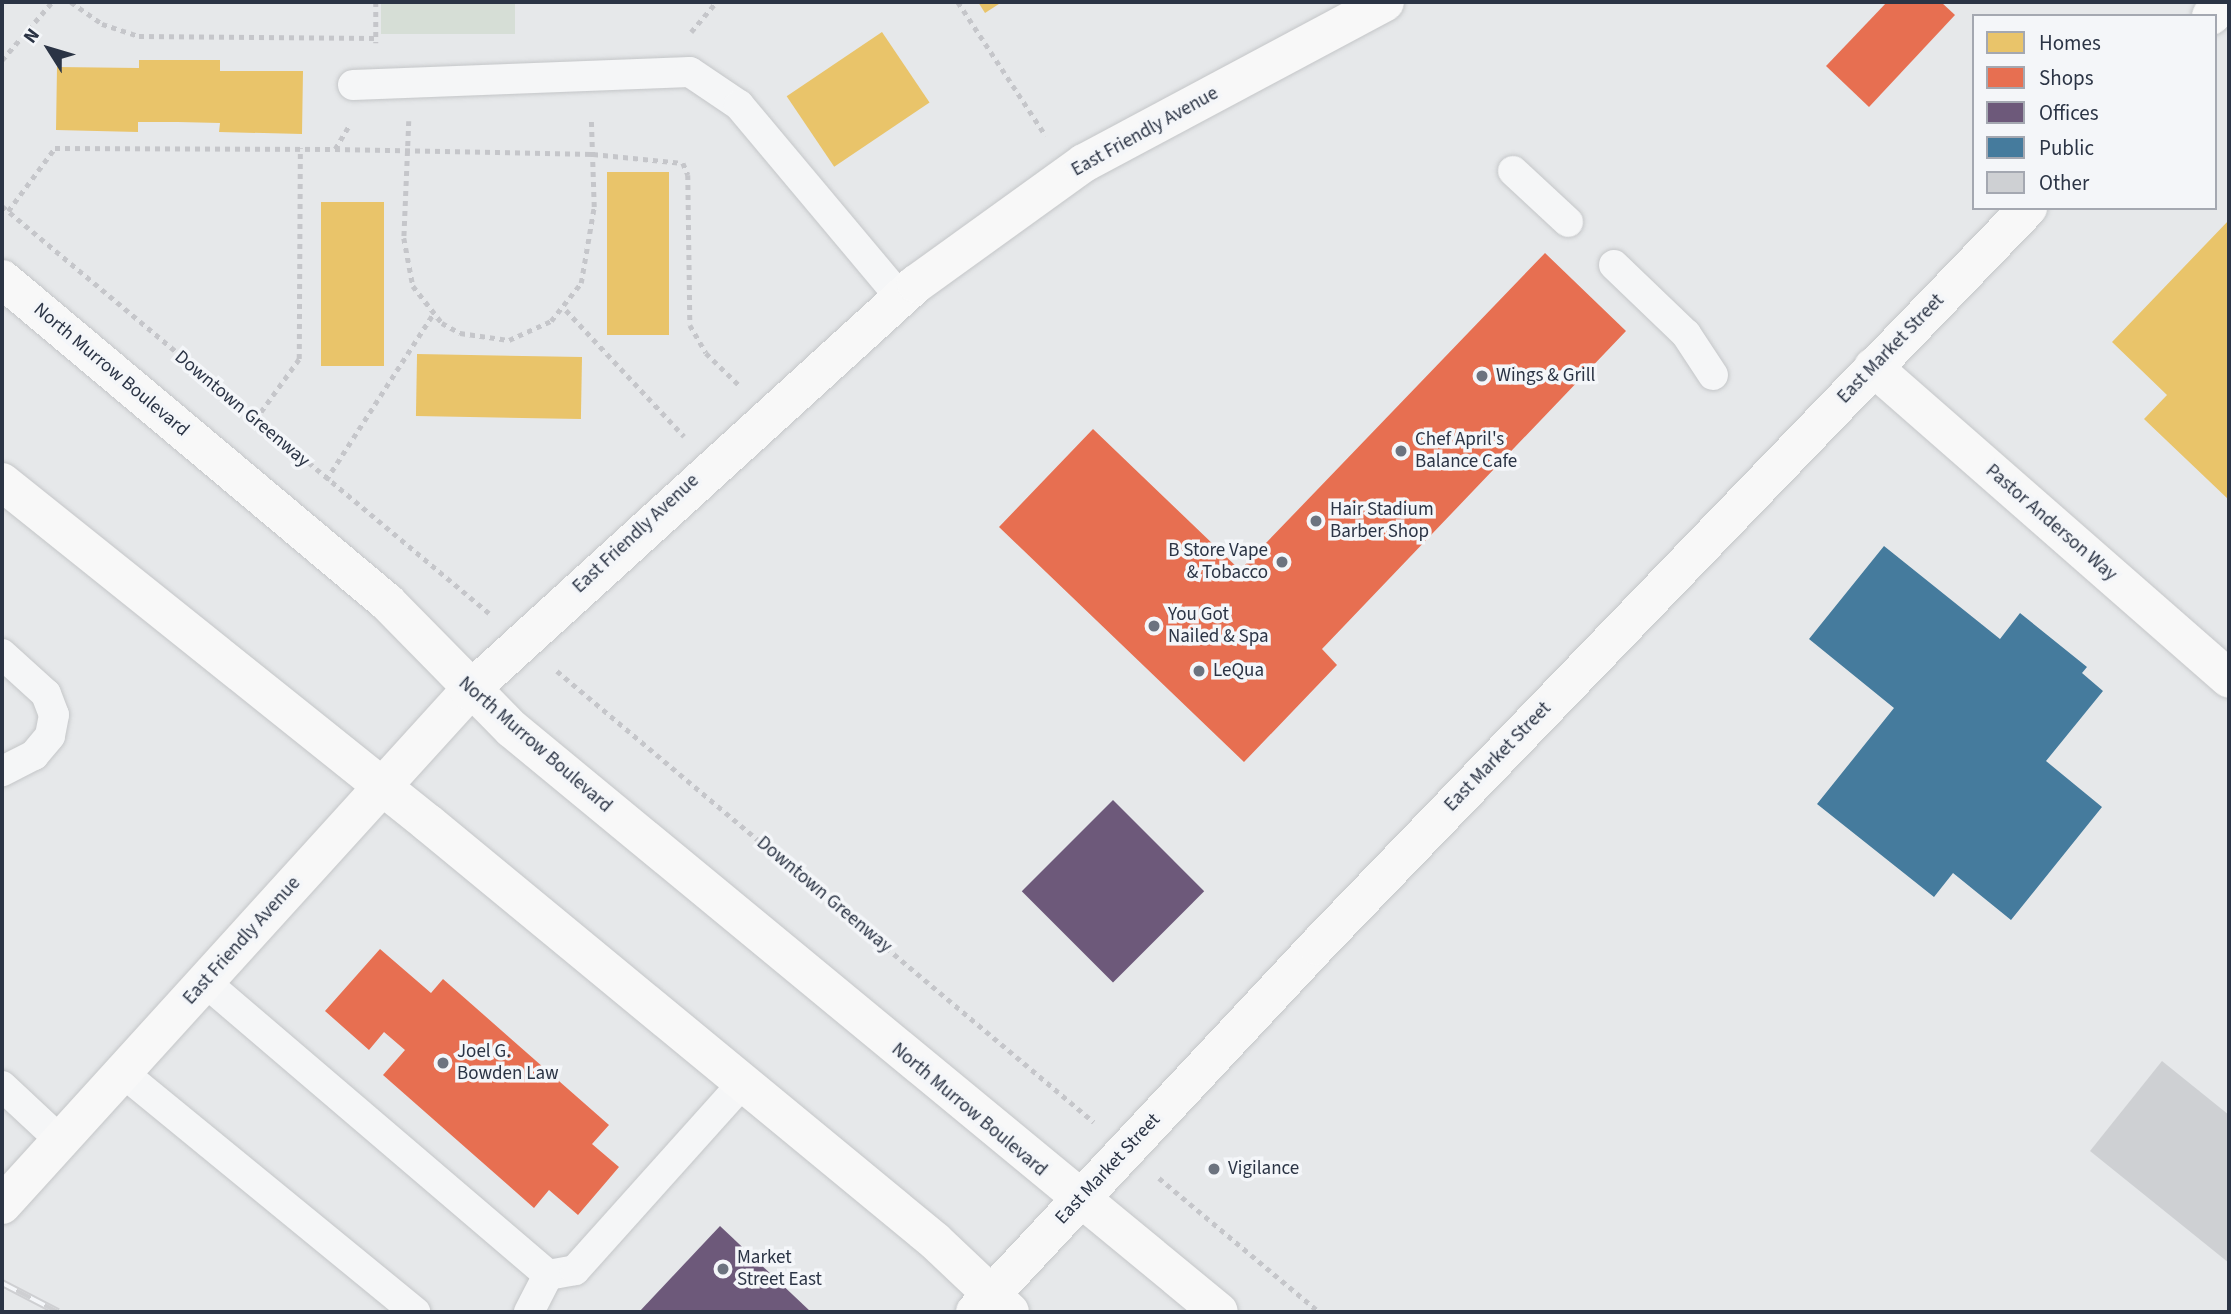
<!DOCTYPE html>
<html>
<head>
<meta charset="utf-8">
<style>
	body { margin:0 }
	#map { position:relative; width:2231px; height:1314px; overflow:hidden; background:#e6e8ea; font-family:"Source Sans 3",sans-serif }
	div>[style] { position:absolute }
	[style*='--x'] { left:calc(var(--x)*1px); top:calc(var(--y)*1px); width:calc(var(--w)*1px); rotate:calc(var(--a)*1deg) }
	.green>* { inset:0; background:#d6ded6; transform-origin:0 0 }
	.homes>* { inset:0; background:#e9c46a; transform-origin:0 0 }
	.shops>* { inset:0; background:#e76f51 }
	.offices>* { inset:0; background:#6d597a; transform-origin:0 0 }
	.public>* { inset:0; background:#457b9d }
	.building>* { inset:0; background:#ced0d3 }
	.path>* { height:4.5px; margin-top:-2.25px; transform-origin:0; background:repeating-linear-gradient(90deg,#c5c6ca 0 5px,transparent 0 10px) }
	.roads { filter:drop-shadow(0 0 2px #c4c6c8) drop-shadow(0 0 2px #c4c6c8) }
	.lane>* { height:30px; margin:-15px; padding:0 15px; transform-origin:15px; border-radius:15px; background:#f5f6f7 }
	.secondary>* { height:38px; margin:-19px; padding:0 19px; transform-origin:19px; border-radius:19px; background:#f8f8f8 }
	.primary>* { height:38px; margin:-19px; padding:0 19px; transform-origin:19px; border-radius:19px; background:#f8f8f8 }
	.rail>* { height:8px; margin-top:-4px; transform-origin:0; background:repeating-linear-gradient(90deg,#f4f6f9 0 16px,#cecfd2 0 32px); box-sizing:border-box; border-block:2px solid #cecfd2 }
	.dots>* { width:19px; height:19px; translate:-50% -50%; box-sizing:border-box; border:4px solid #f4f6f9; border-radius:50% }
	span { translate:-50% -50%; white-space:nowrap; text-align:center; line-height:1.15; -webkit-text-stroke:7px #f4f6f9; paint-order:stroke }
	.street-label { font-size:19px; color:#2b3445 }
	.poi-label { font-size:19px; color:#2b3445 }
	.left { translate:0 -50%; text-align:left }
	.right { translate:-100% -50%; text-align:right }
	.frame { position:absolute; inset:0; border:4px solid #2b3445; pointer-events:none }
	.legend { position:absolute; left:1972px; top:14px; width:245px; height:196px; box-sizing:border-box; background:#f4f6f9; border:2px solid #a4a8b1; margin:0; padding:9px 12px; list-style:none; font-size:21px; color:#2b3445 }
	.legend li { display:flex; align-items:center; gap:14px; height:35px }
	.legend b { width:35px; border:2px solid #a4a8b1 }
	.north { position:absolute; left:14px; top:14px; width:70px; height:70px; -webkit-text-stroke:5px #f4f6f9; paint-order:stroke; rotate:307deg; font-size:19px; font-weight:700; line-height:28px; text-align:center; color:#2b3445 }
	.north::after { content:''; display:block; margin:auto; width:24px; height:32px; background:#2b3445; clip-path:polygon(50% 0,100% 100%,50% 72%,0 100%) }
</style>
</head>
<body>
<div id="map">
	<div class="green">
		<i style="left:381px;top:2px;width:134px;height:32px"></i>
	</div>
	<div class="homes">
		<i style="clip-path:polygon(978px 2px,1002px 2px,985px 13px)"></i>
		<i style="left:882px;top:32px;width:85px;height:115px;rotate:56deg"></i>
		<i style="clip-path:polygon(139px 60px,220px 60px,220px 71px,303px 71px,302px 134px,219px 132px,220px 123px,178px 122px,138px 122px,138px 132px,56px 130px,57px 67px,139px 68px)"></i>
		<i style="left:607px;top:172px;width:62px;height:163px"></i>
		<i style="left:321px;top:202px;width:63px;height:164px"></i>
		<i style="clip-path:polygon(2229px 220px,2229px 500px,2144px 419px,2167px 395px,2112px 342px)"></i>
		<i style="left:582px;top:357px;width:62px;height:165px;rotate:91deg"></i>
	</div>
	<div class="shops">
		<i style="clip-path:polygon(1887px 2px,1941px 2px,1955px 15px,1869px 107px,1826px 66px)"></i>
		<i style="clip-path:polygon(1545px 253px,1626px 331px,1322px 649px,1337px 665px,1244px 762px,999px 527px,1093px 429px,1240px 570px)"></i>
		<i style="clip-path:polygon(380px 949px,431px 993px,443px 979px,609px 1125px,592px 1144px,619px 1167px,578px 1215px,549px 1190px,534px 1208px,383px 1075px,405px 1050px,384px 1032px,369px 1050px,325px 1011px)"></i>
	</div>
	<div class="offices">
		<i style="left:1113px;top:800px;width:129px;height:129px;rotate:45deg"></i>
		<i style="clip-path:polygon(720px 1226px,811px 1312px,639px 1312px)"></i>
	</div>
	<div class="public">
		<i style="clip-path:polygon(1884px 546px,2000px 639px,2020px 613px,2087px 667px,2082px 673px,2103px 691px,2046px 761px,2102px 807px,2011px 920px,1953px 873px,1934px 897px,1817px 804px,1894px 708px,1809px 639px)"></i>
	</div>
	<div class="building">
		<i style="clip-path:polygon(2162px 1061px,2229px 1115px,2229px 1263px,2090px 1151px)"></i>
	</div>
	<div class="path">
		<i style="--x:71;--y:2;--w:38;--a:35"></i>
		<i style="--x:102;--y:24;--w:39;--a:18"></i>
		<i style="--x:139;--y:36;--w:237;--a:0.5"></i>
		<i style="--x:376;--y:2;--w:41;--a:90"></i>
		<i style="--x:958;--y:2;--w:160;--a:56.7"></i>
		<i style="--x:691;--y:32;--w:39;--a:-50"></i>
		<i style="--x:2;--y:60;--w:77;--a:-49.2"></i>
		<i style="--x:409;--y:121;--w:117;--a:92.4"></i>
		<i style="--x:404;--y:238;--w:49;--a:79.4"></i>
		<i style="--x:413;--y:286;--w:47;--a:51.9"></i>
		<i style="--x:442;--y:323;--w:21;--a:29"></i>
		<i style="--x:460;--y:333;--w:49;--a:8.1"></i>
		<i style="--x:509;--y:340;--w:46;--a:-24.3"></i>
		<i style="--x:551;--y:321;--w:48;--a:-51.7"></i>
		<i style="--x:581;--y:283;--w:77;--a:-80.3"></i>
		<i style="--x:594;--y:207;--w:90;--a:-91.9"></i>
		<i style="--x:335;--y:149;--w:258;--a:1.1"></i>
		<i style="--x:593;--y:154;--w:90;--a:5.7"></i>
		<i style="--x:683;--y:163;--w:13;--a:67"></i>
		<i style="--x:688;--y:175;--w:150;--a:89.2"></i>
		<i style="--x:690;--y:325;--w:32;--a:60"></i>
		<i style="--x:706;--y:353;--w:46;--a:44.1"></i>
		<i style="--x:2;--y:206;--w:635;--a:39.89"></i>
		<i style="--x:8;--y:211;--w:79;--a:-53.3"></i>
		<i style="--x:55;--y:148;--w:280;--a:0.2"></i>
		<i style="--x:335;--y:149;--w:29;--a:-59"></i>
		<i style="--x:566;--y:310;--w:173;--a:46.9"></i>
		<i style="--x:255;--y:420;--w:75;--a:-54.2"></i>
		<i style="--x:299;--y:359;--w:211;--a:-89.7"></i>
		<i style="--x:326;--y:480;--w:197;--a:-57.2"></i>
		<i style="--x:557;--y:671;--w:701;--a:40.03"></i>
		<i style="--x:1159;--y:1178;--w:209;--a:39.9"></i>
	</div>
	<div class="roads">
		<div class="lane">
			<i style="--x:353;--y:85;--w:337;--a:-2.2"></i>
			<i style="--x:690;--y:72;--w:59;--a:34"></i>
			<i style="--x:739;--y:105;--w:251;--a:50"></i>
			<i style="--x:1513;--y:171;--w:75;--a:42.8"></i>
			<i style="--x:1614;--y:265;--w:100;--a:43.8"></i>
			<i style="--x:1686;--y:334;--w:49;--a:56.6"></i>
			<i style="--x:2;--y:654;--w:59;--a:42.3"></i>
			<i style="--x:46;--y:694;--w:22;--a:69"></i>
			<i style="--x:54;--y:715;--w:21;--a:101"></i>
			<i style="--x:50;--y:736;--w:25;--a:130"></i>
			<i style="--x:34;--y:755;--w:36;--a:153"></i>
			<i style="--x:204;--y:981;--w:453;--a:40.5"></i>
			<i style="--x:548;--y:1275;--w:42;--a:117.2"></i>
			<i style="--x:122;--y:1072;--w:379;--a:39.3"></i>
			<i style="--x:2;--y:1086;--w:79;--a:43"></i>
			<i style="--x:548;--y:1275;--w:27;--a:-10"></i>
			<i style="--x:575;--y:1270;--w:251;--a:-48.1"></i>
		</div>
		<div class="secondary">
			<i style="--x:2211;--y:16;--w:20;--a:-45"></i>
			<i style="--x:1873;--y:367;--w:473;--a:41.2"></i>
			<i style="--x:2;--y:1205;--w:694;--a:-47.74"></i>
			<i style="--x:469;--y:691;--w:605;--a:-42.32"></i>
			<i style="--x:916;--y:284;--w:207;--a:-35.8"></i>
			<i style="--x:1084;--y:163;--w:341;--a:-28.1"></i>
			<i style="--x:975;--y:1312;--w:501;--a:-46.94"></i>
			<i style="--x:1317;--y:946;--w:1025;--a:-46.07"></i>
		</div>
		<div class="primary">
			<i style="--x:2;--y:279;--w:503;--a:40"></i>
			<i style="--x:387;--y:602;--w:178;--a:45.5"></i>
			<i style="--x:512;--y:729;--w:916;--a:39.51"></i>
			<i style="--x:2;--y:482;--w:546;--a:38.68"></i>
			<i style="--x:428;--y:823;--w:657;--a:39.5"></i>
			<i style="--x:935;--y:1241;--w:103;--a:43.4"></i>
		</div>
	</div>
	<div class="rail">
		<i style="--x:2;--y:1283;--w:63;--a:27.4"></i>
	</div>
	<div class="dots">
		<i style="left:1482px;top:376px;background:#6c737f"></i>
		<i style="left:1401px;top:451px;background:#6c737f"></i>
		<i style="left:1316px;top:521px;background:#6c737f"></i>
		<i style="left:1282px;top:562px;background:#6c737f"></i>
		<i style="left:1154px;top:626px;background:#6c737f"></i>
		<i style="left:1199px;top:671px;background:#6c737f"></i>
		<i style="left:443px;top:1063px;background:#6c737f"></i>
		<i style="left:1214px;top:1169px;background:#6c737f"></i>
		<i style="left:723px;top:1269px;background:#6c737f"></i>
	</div>
	<div class="street-label">
		<span style="left:1145px;top:132px;rotate:-29deg">East Friendly Avenue</span>
		<span style="left:1891px;top:349px;rotate:-46deg">East Market Street</span>
		<span style="left:111px;top:370px;rotate:40deg">North Murrow Boulevard</span>
		<span style="left:242px;top:409px;rotate:40deg">Downtown Greenway</span>
		<span style="left:2051px;top:523px;rotate:41deg">Pastor Anderson Way</span>
		<span style="left:636px;top:534px;rotate:-43deg">East Friendly Avenue</span>
		<span style="left:535px;top:745px;rotate:41deg">North Murrow Boulevard</span>
		<span style="left:1498px;top:757px;rotate:-46deg">East Market Street</span>
		<span style="left:824px;top:895px;rotate:40deg">Downtown Greenway</span>
		<span style="left:242px;top:941px;rotate:-48deg">East Friendly Avenue</span>
		<span style="left:969px;top:1110px;rotate:40deg">North Murrow Boulevard</span>
		<span style="left:1108px;top:1169px;rotate:-47deg">East Market Street</span>
	</div>
	<div class="poi-label">
		<span class="left" style="left:1496px;top:376px">Wings &amp; Grill</span>
		<span class="left" style="left:1415px;top:451px">Chef April's<br>Balance Cafe</span>
		<span class="left" style="left:1330px;top:521px">Hair Stadium<br>Barber Shop</span>
		<span class="right" style="left:1268px;top:562px">B Store Vape<br>&amp; Tobacco</span>
		<span class="left" style="left:1168px;top:626px">You Got<br>Nailed &amp; Spa</span>
		<span class="left" style="left:1213px;top:671px">LeQua</span>
		<span class="left" style="left:457px;top:1063px">Joel G.<br>Bowden Law</span>
		<span class="left" style="left:1228px;top:1169px">Vigilance</span>
		<span class="left" style="left:737px;top:1269px">Market<br>Street East</span>
	</div>
	<div class="frame"></div>
	<ul class="legend">
	<li><b style="height:19px;background:#e9c46a"></b>Homes</li>
	<li><b style="height:19px;background:#e76f51"></b>Shops</li>
	<li><b style="height:19px;background:#6d597a"></b>Offices</li>
	<li><b style="height:19px;background:#457b9d"></b>Public</li>
	<li><b style="height:19px;background:#ced0d3"></b>Other</li>
	</ul>
	<div class="north">N</div>
</div>
</body>
</html>
